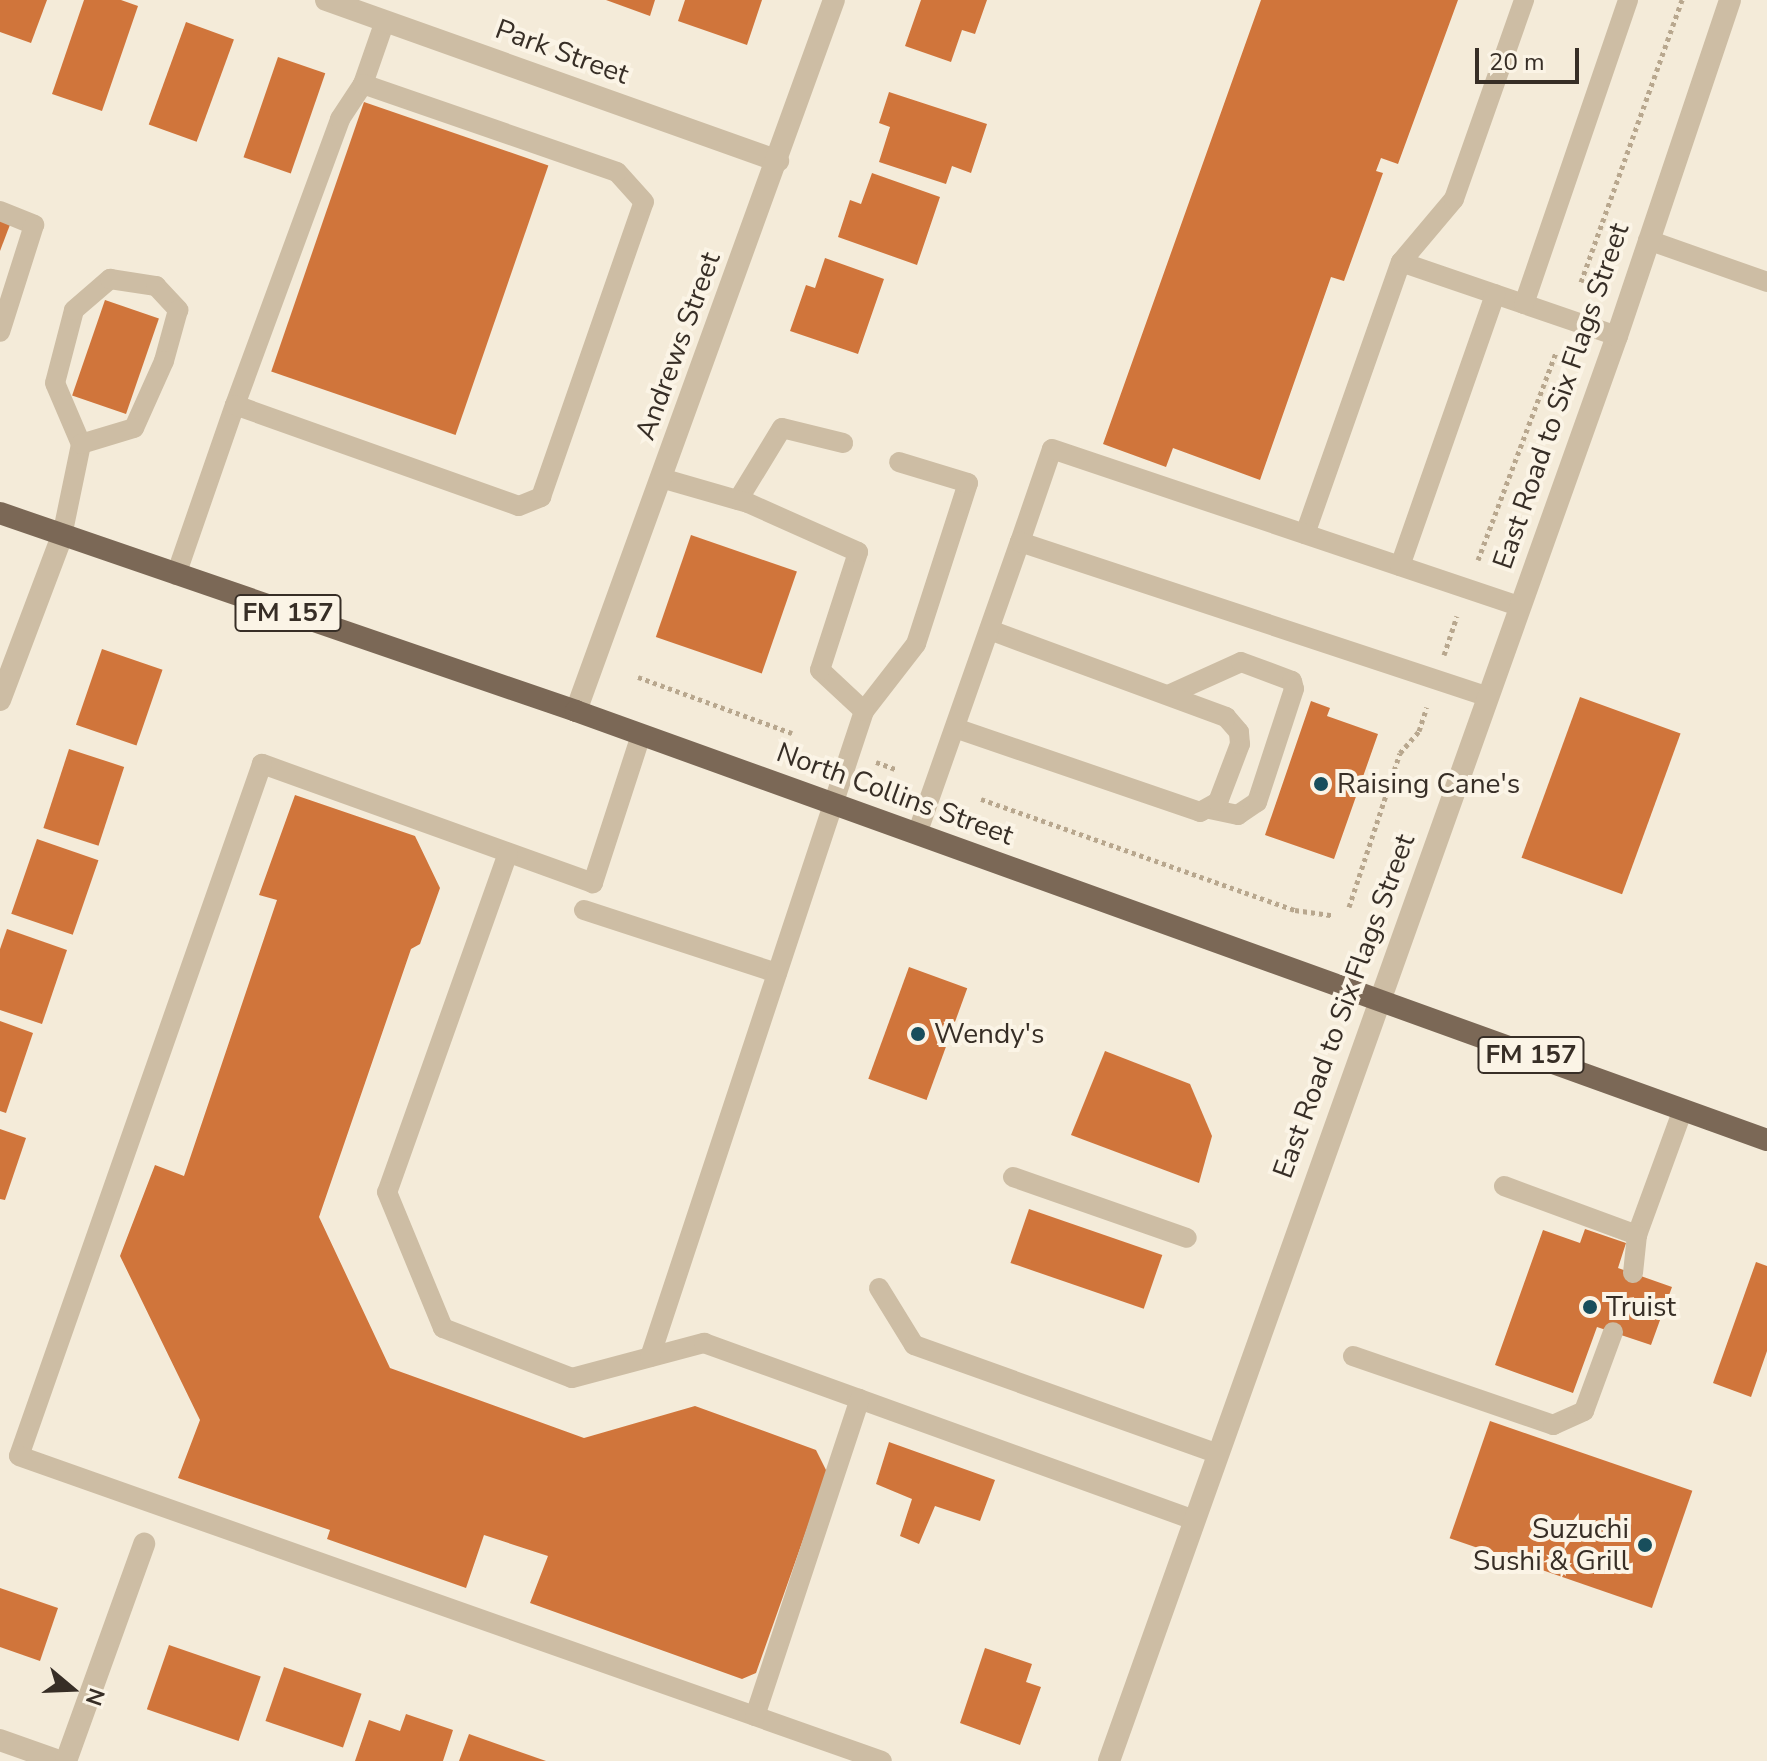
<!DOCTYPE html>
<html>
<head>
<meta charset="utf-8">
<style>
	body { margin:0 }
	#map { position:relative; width:1767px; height:1761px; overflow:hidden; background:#f4ebd9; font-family:"Nunito Sans",sans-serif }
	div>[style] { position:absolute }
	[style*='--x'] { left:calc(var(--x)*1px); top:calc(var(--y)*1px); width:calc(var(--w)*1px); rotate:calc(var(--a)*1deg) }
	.building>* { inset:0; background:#d0753b; transform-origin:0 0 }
	.path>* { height:5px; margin-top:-2.5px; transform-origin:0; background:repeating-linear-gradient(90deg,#b8a78e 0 4px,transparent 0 8px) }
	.service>* { height:20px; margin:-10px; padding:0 10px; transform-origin:10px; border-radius:10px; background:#cdbda4 }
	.minor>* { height:22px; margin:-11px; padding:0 11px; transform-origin:11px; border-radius:11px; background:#cdbda4 }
	.tertiary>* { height:22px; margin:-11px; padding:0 11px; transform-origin:11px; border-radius:11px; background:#cdbda4 }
	.primary>* { height:22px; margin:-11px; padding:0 11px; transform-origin:11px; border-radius:11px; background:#7b6856 }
	.dots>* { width:22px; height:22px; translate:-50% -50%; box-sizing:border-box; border:4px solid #fbf4e6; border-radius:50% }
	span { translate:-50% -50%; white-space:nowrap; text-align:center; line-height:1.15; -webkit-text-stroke:8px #fbf4e6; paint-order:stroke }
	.shield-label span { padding:2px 6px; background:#fbf4e6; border:2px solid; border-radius:6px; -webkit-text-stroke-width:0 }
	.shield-label { font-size:26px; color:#372e26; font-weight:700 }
	.street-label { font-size:28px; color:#372e26 }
	.poi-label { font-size:28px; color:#372e26 }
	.left { translate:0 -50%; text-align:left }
	.right { translate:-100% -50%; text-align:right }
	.north { position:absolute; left:32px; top:1649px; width:80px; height:80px; -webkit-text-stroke:6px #fbf4e6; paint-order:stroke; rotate:109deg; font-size:22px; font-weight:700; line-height:32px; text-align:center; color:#372e26 }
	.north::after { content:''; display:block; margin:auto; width:28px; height:36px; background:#372e26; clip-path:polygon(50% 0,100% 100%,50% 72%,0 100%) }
	.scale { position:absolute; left:1475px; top:48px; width:104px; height:36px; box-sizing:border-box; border:4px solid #372e26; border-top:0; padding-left:10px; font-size:24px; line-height:28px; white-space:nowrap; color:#372e26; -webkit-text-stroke:6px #fbf4e6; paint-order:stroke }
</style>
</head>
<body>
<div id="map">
	<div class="building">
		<i style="clip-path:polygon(0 0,47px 0,31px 43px,0 32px)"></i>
		<i style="clip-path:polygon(84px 0,121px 0,138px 6px,102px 111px,52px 94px)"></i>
		<i style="clip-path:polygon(606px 0,655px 0,650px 16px)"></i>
		<i style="clip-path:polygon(685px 0,762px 0,747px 45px,678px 21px)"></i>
		<i style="clip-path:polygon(921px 0,987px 0,975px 34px,962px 30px,951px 62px,905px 46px)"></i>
		<i style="clip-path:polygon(1261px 0,1458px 0,1398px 164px,1381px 158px,1376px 171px,1383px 173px,1344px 281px,1331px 277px,1260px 480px,1173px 448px,1166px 467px,1103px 444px)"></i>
		<i style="left:186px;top:22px;width:51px;height:109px;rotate:20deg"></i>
		<i style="left:278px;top:57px;width:50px;height:106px;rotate:19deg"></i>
		<i style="clip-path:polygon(889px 92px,987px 124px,971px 173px,952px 166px,946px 184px,879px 162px,890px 127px,879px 123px)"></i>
		<i style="left:364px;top:102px;width:195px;height:285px;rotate:19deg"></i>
		<i style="clip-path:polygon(872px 173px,940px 197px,917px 265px,838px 237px,850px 200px,861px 204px)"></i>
		<i style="clip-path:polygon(0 218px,11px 222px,0 251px)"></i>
		<i style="clip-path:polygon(825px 258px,884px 279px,858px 354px,790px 331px,806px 285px,815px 288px)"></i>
		<i style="left:105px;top:300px;width:57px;height:101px;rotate:19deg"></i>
		<i style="left:691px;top:535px;width:112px;height:108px;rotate:19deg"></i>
		<i style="left:102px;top:649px;width:64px;height:80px;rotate:19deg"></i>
		<i style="left:1580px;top:697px;width:107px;height:171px;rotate:20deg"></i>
		<i style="clip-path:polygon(1311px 701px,1330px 708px,1327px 716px,1378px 734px,1334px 859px,1265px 835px)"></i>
		<i style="left:69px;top:749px;width:58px;height:83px;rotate:18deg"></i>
		<i style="clip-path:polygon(295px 795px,415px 836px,440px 888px,420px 944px,411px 949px,319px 1217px,390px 1368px,584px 1438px,695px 1406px,816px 1450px,827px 1472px,756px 1673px,742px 1679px,530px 1603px,548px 1556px,484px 1535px,466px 1588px,327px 1539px,330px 1530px,178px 1478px,200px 1420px,120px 1256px,155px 1165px,184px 1176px,277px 900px,259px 895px)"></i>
		<i style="left:37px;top:839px;width:65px;height:79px;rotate:19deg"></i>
		<i style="clip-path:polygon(7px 929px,67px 950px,42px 1024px,0 1010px,0 949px)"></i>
		<i style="left:909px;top:967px;width:62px;height:119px;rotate:20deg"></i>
		<i style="clip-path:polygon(0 1021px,33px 1033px,6px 1113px,0 1111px)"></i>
		<i style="clip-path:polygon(1105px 1051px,1190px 1084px,1212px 1136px,1199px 1183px,1071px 1135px)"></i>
		<i style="clip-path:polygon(0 1129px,26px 1138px,5px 1200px,0 1199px)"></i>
		<i style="left:1029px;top:1209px;width:141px;height:57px;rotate:19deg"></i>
		<i style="clip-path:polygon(1585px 1229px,1626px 1243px,1618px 1268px,1672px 1287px,1651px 1345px,1597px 1327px,1573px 1393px,1495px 1365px,1543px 1230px,1580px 1243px)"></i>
		<i style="clip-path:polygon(1756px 1262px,1767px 1266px,1767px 1351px,1751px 1397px,1713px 1383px)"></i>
		<i style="left:1490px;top:1421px;width:214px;height:124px;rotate:19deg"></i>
		<i style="clip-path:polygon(889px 1442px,995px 1480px,980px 1521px,935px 1506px,919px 1544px,900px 1536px,912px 1499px,876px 1484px)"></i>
		<i style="clip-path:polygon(0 1588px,58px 1608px,40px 1661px,0 1647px)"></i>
		<i style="left:169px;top:1645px;width:97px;height:68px;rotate:19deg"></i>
		<i style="clip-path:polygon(985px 1648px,1032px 1664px,1026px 1682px,1041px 1687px,1020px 1745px,960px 1723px)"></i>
		<i style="left:284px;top:1667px;width:82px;height:57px;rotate:19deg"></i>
		<i style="clip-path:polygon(406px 1714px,453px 1730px,443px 1761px,355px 1761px,369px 1720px,400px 1731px)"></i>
		<i style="clip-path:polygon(469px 1734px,546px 1761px,459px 1761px)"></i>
	</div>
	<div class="path">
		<i style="--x:1581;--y:282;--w:300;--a:-70.3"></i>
		<i style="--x:1478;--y:560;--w:221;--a:-69.4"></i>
		<i style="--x:1444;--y:655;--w:41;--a:-71.6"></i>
		<i style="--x:638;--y:677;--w:164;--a:20"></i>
		<i style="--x:876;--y:762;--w:23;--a:20"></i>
		<i style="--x:981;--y:799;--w:333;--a:19.5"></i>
		<i style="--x:1295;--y:910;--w:37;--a:8"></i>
		<i style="--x:1349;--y:907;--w:162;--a:-71.7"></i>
		<i style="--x:1400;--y:753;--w:29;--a:-49"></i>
		<i style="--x:1419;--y:731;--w:25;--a:-72"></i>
	</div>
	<div class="service">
		<i style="--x:0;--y:211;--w:37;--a:22"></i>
		<i style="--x:34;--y:225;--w:112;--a:107.6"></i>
		<i style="--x:1648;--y:240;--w:126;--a:19.4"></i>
		<i style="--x:1401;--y:262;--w:228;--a:18.9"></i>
		<i style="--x:1524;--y:304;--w:321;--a:-71.1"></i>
		<i style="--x:235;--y:405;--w:305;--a:-69.8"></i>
		<i style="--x:340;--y:119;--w:42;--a:-56.7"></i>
		<i style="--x:363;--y:84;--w:67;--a:-70.8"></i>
		<i style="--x:738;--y:500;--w:84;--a:-58.6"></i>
		<i style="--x:782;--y:428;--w:63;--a:13.8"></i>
		<i style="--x:1305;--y:534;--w:288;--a:-70.6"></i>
		<i style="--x:1401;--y:262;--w:82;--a:-49.9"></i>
		<i style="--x:1454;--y:199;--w:211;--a:-70.6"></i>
		<i style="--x:62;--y:536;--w:94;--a:-78.3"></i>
		<i style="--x:81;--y:444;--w:66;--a:-113.1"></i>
		<i style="--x:55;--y:383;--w:75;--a:-75.4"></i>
		<i style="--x:74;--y:310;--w:48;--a:-40.7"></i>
		<i style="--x:110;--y:279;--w:47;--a:8.7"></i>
		<i style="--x:156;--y:286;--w:33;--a:47"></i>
		<i style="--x:178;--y:310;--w:53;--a:105.4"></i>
		<i style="--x:164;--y:361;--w:73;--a:114.1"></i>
		<i style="--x:134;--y:428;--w:55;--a:163.2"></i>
		<i style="--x:1020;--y:542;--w:98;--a:-71"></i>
		<i style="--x:1052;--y:449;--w:493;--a:18.6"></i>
		<i style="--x:1400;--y:566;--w:288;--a:-70.7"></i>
		<i style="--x:176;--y:575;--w:180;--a:-70.9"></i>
		<i style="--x:235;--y:405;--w:301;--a:19.6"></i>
		<i style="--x:519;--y:506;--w:24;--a:-22"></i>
		<i style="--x:541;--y:497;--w:312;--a:-70.8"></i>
		<i style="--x:644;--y:202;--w:40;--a:-132"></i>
		<i style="--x:617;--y:172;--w:269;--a:-160.9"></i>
		<i style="--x:1168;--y:695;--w:80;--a:-24.3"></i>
		<i style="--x:1241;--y:662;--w:54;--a:20.4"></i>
		<i style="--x:1292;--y:681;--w:8;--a:76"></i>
		<i style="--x:1294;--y:689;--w:119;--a:108.1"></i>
		<i style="--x:1257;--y:802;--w:23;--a:146"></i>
		<i style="--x:1238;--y:815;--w:29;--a:-168"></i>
		<i style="--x:864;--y:711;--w:85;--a:-52.2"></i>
		<i style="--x:916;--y:644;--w:169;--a:-72.1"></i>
		<i style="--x:968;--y:483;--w:72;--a:-163.1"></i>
		<i style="--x:955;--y:728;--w:259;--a:18.9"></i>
		<i style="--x:1200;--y:812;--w:21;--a:-29"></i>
		<i style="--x:1218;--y:802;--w:62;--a:-69.2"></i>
		<i style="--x:1240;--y:744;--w:12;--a:-95"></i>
		<i style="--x:1239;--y:732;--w:20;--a:-131"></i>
		<i style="--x:1226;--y:717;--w:252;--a:-159.8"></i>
		<i style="--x:641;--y:735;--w:156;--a:108"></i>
		<i style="--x:593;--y:883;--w:352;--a:-160.2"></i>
		<i style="--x:262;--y:764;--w:733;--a:109.35"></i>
		<i style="--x:19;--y:1456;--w:915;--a:19.46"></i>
		<i style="--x:917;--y:834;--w:310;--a:-70.6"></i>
		<i style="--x:1020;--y:542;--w:492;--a:18.3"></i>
		<i style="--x:508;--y:853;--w:360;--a:109.6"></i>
		<i style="--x:387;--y:1192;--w:147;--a:67.6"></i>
		<i style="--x:443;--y:1328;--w:138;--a:21.2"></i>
		<i style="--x:572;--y:1378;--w:137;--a:-14.9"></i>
		<i style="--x:704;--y:1343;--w:521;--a:19.86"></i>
		<i style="--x:584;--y:910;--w:203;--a:18.1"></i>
		<i style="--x:1013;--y:1177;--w:184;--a:19.3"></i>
		<i style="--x:1504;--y:1186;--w:142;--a:20.2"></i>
		<i style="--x:1637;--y:1235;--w:134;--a:-69.9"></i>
		<i style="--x:1633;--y:1273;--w:38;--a:-84"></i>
		<i style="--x:879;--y:1288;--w:67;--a:58.4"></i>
		<i style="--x:914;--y:1345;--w:323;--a:19.7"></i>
		<i style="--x:1353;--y:1356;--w:212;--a:19"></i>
		<i style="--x:1553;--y:1425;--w:34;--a:-24"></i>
		<i style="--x:1584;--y:1411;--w:84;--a:-69.8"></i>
		<i style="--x:650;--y:1357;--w:681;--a:-71.67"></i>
		<i style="--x:864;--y:711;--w:60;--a:-137"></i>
		<i style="--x:820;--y:670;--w:124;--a:-72.1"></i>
		<i style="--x:858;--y:552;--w:120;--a:-156"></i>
		<i style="--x:748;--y:503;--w:91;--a:-164"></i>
		<i style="--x:755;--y:1716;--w:334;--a:-71.7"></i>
	</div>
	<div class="minor">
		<i style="--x:326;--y:0;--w:480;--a:19.6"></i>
		<i style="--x:0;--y:700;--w:175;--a:-69.3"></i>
		<i style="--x:576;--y:711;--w:756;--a:-70.06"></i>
		<i style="--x:0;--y:1740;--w:63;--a:19.6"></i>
		<i style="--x:66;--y:1761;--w:231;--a:-70.2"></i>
	</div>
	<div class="tertiary">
		<i style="--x:1109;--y:1761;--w:1513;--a:-70.38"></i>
		<i style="--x:1617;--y:336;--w:354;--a:-71.4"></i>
	</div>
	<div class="primary">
		<i style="--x:0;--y:513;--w:609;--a:18.97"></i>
		<i style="--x:576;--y:711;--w:1266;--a:19.81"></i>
	</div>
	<div class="dots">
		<i style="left:1321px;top:784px;background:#184e5c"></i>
		<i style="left:918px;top:1034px;background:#184e5c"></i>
		<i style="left:1590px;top:1307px;background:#184e5c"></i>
		<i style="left:1645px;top:1545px;background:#184e5c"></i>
	</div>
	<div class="shield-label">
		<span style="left:288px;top:613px">FM 157</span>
		<span style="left:1531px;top:1055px">FM 157</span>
	</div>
	<div class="street-label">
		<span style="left:562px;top:52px;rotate:20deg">Park Street</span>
		<span style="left:678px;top:346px;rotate:-70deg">Andrews Street</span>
		<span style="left:1561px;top:396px;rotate:-71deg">East Road to Six Flags Street</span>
		<span style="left:895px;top:794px;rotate:20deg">North Collins Street</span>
		<span style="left:1344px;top:1006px;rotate:-70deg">East Road to Six Flags Street</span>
	</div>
	<div class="poi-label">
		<span class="left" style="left:1337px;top:784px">Raising Cane's</span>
		<span class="left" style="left:934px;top:1034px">Wendy's</span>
		<span class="left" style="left:1606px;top:1307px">Truist</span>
		<span class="right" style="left:1629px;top:1545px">Suzuchi<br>Sushi &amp; Grill</span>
	</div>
	<div class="north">N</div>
	<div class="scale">20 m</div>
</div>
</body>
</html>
